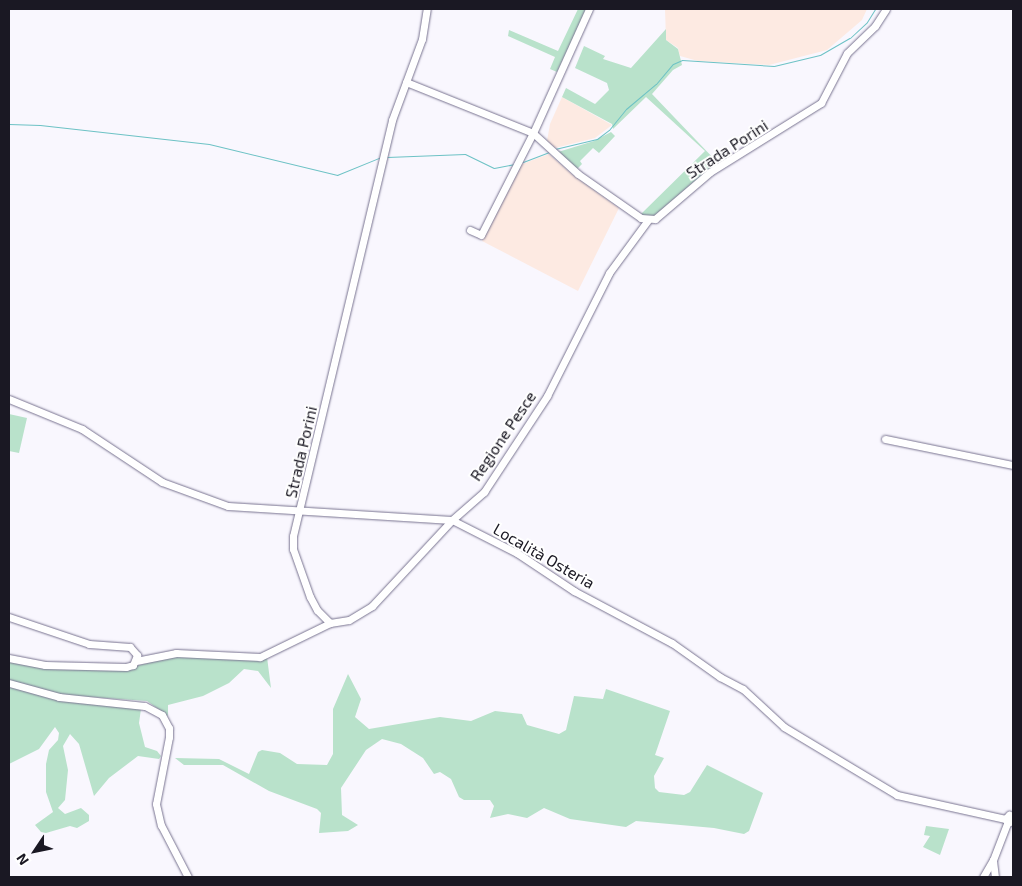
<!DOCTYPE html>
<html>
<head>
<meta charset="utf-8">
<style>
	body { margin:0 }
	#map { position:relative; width:1022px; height:886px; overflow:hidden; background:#f9f7fe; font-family:"Exo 2",sans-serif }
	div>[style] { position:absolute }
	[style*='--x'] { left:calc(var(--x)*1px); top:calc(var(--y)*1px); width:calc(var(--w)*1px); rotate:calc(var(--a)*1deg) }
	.industrial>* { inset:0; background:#fdeae2 }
	.green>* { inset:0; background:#b9e2cb }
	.stream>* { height:1px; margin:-0.5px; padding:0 0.5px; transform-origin:0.5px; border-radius:0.5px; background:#6dc2c5 }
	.roads { filter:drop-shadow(0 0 1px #787390) drop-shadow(0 0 1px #787390) }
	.minor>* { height:7px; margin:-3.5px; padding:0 3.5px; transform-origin:3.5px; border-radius:3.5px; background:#fff }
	span { translate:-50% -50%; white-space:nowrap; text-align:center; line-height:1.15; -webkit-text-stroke:4px #fff; paint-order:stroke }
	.street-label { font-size:16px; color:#1a1823 }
	.frame { position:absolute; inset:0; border:10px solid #1a1823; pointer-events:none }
	.north { position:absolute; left:10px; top:826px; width:50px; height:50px; -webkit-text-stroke:4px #fff; paint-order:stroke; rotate:236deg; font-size:14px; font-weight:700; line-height:20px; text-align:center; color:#1a1823 }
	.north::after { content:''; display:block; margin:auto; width:18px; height:22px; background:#1a1823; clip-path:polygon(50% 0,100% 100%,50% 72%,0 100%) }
</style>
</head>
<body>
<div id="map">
	<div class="industrial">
		<i style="clip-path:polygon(665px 9px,867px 9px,862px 20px,827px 50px,769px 65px,698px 61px,680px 56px,678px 48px,666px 40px)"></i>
		<i style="clip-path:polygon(562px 97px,612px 125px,595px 138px,555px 148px,547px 141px,550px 124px)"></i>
		<i style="clip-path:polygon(549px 154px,574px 176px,619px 208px,578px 291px,482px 241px,522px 164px)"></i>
	</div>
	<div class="green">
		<i style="clip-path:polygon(578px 9px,587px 9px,557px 72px,550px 69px,555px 57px,508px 36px,509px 30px,558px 51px)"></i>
		<i style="clip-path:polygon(666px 29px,666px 40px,678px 49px,682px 65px,673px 70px,652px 94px,717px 162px,654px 216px,644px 216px,641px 214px,705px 151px,646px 97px,613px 129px,612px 124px,562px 97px,566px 88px,595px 104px,609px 90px,607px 83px,575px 68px,584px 46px,605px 56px,603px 59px,631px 68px)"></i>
		<i style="clip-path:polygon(611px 132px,615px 136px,599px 153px,593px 148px,580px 161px,582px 164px,577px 169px,558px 152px,594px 141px)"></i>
		<i style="clip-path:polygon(9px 414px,27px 418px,19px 453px,9px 451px)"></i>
		<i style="clip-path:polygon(178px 655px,244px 660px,267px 657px,271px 688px,258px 671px,244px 669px,229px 683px,203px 696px,168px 705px,168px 716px,147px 701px,61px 695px,9px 680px,9px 660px,136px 666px)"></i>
		<i style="clip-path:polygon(348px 674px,361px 699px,355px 717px,369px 729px,440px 717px,471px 721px,495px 711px,522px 714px,527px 725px,559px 734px,566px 730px,574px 696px,603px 699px,606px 689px,670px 711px,655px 755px,664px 758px,654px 776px,655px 788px,659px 792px,684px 795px,690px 792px,707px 765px,763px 793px,749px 831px,744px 834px,714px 828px,636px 821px,626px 827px,570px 819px,544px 808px,527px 818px,508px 814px,490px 818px,494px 806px,490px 800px,464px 800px,459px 797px,451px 779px,440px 772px,434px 774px,423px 758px,401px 744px,382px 739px,366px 750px,341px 788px,342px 815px,358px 825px,348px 831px,319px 833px,321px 813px,317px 809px,269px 791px,223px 765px,184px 765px,175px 758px,219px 759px,249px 774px,258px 752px,262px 750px,280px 753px,297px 764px,327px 765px,333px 754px,333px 709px)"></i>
		<i style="clip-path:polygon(9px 685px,59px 700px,141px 709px,139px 723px,145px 747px,157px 751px,161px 756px,159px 759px,138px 756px,109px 778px,94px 796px,79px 744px,70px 734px,63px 746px,68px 770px,65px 800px,58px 808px,65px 814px,81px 808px,89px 815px,89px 821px,77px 828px,70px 826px,46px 833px,41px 832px,35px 825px,53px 812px,46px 792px,46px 764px,49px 750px,58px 740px,59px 733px,55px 727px,39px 749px,9px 764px)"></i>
		<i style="clip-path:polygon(926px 826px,949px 829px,940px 855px,923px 847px,930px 836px,924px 835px)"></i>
	</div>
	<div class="stream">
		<i style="--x:9;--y:124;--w:31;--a:2"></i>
		<i style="--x:40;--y:125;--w:170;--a:6.4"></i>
		<i style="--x:209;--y:144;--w:132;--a:13.6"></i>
		<i style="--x:337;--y:175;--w:48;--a:-22.2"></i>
		<i style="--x:555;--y:149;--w:43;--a:-13.4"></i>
		<i style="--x:597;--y:139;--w:15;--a:-37"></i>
		<i style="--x:609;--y:130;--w:27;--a:-51"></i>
		<i style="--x:626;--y:109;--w:39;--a:-40"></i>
		<i style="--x:656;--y:84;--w:26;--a:-50"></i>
		<i style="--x:673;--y:64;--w:10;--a:-24"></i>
		<i style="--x:682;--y:60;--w:92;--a:3.7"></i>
		<i style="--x:774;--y:66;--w:47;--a:-13.4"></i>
		<i style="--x:820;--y:55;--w:34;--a:-30"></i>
		<i style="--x:850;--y:38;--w:23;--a:-43"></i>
		<i style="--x:867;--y:22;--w:15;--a:-58"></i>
		<i style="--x:387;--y:157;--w:78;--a:-2.2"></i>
		<i style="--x:465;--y:154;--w:32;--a:26"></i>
		<i style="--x:494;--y:168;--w:20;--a:-11"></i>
		<i style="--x:523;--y:162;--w:28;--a:-21"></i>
	</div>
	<div class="roads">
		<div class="minor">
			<i style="--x:406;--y:82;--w:137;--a:21.9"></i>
			<i style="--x:533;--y:133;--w:61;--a:42.3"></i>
			<i style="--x:578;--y:174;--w:77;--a:34.9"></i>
			<i style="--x:641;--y:218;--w:14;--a:4"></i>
			<i style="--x:655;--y:219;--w:72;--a:-40.5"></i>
			<i style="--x:710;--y:172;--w:131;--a:-31.9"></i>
			<i style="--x:821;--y:103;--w:56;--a:-62.5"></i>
			<i style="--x:847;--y:53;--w:39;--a:-44"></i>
			<i style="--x:875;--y:26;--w:20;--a:-57"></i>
			<i style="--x:470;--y:230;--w:12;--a:24"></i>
			<i style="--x:481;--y:235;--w:114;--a:-63"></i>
			<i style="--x:533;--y:133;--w:136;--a:-65.7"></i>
			<i style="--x:9;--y:399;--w:79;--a:22.3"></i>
			<i style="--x:82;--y:429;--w:96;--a:33.5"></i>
			<i style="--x:162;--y:482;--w:70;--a:20"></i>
			<i style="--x:228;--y:506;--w:224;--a:3.6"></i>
			<i style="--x:452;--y:520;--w:73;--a:26.9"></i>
			<i style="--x:517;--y:553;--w:69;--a:33.7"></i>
			<i style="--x:574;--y:591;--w:111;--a:28"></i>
			<i style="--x:672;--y:643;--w:59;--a:35.3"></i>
			<i style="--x:720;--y:677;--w:26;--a:28"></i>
			<i style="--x:743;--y:689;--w:56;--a:42.8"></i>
			<i style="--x:784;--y:727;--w:132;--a:31"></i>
			<i style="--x:897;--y:795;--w:111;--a:12.5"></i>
			<i style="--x:885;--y:439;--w:131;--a:11.5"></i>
			<i style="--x:9;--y:617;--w:84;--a:18.6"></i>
			<i style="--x:89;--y:644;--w:41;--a:4.2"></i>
			<i style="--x:130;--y:647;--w:11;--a:49"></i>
			<i style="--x:137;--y:655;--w:11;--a:112"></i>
			<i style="--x:133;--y:665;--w:7;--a:164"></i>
			<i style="--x:126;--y:667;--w:81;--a:-178.6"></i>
			<i style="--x:45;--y:665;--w:37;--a:-169"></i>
			<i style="--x:330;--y:623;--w:18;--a:-135"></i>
			<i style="--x:317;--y:610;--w:15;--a:-118"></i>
			<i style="--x:310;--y:597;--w:51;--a:-109.5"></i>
			<i style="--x:293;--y:549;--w:13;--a:-90"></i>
			<i style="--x:293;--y:536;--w:428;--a:-76.6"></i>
			<i style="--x:392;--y:120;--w:86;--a:-69.7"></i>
			<i style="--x:422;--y:39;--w:30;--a:-81"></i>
			<i style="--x:330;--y:623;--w:19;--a:-9"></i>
			<i style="--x:349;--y:620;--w:27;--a:-31"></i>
			<i style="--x:372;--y:606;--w:117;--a:-47.1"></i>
			<i style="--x:452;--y:520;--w:43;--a:-41.2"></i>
			<i style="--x:484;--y:492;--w:115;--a:-56.7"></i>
			<i style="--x:547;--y:396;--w:138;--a:-63.2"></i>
			<i style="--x:609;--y:273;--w:66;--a:-53.7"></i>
			<i style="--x:136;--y:661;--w:41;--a:-11.3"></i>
			<i style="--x:176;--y:653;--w:84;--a:2.7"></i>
			<i style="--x:260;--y:657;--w:78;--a:-25.9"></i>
			<i style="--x:9;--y:683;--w:52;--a:15.6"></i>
			<i style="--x:59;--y:697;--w:86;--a:6"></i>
			<i style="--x:145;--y:706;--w:19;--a:28"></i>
			<i style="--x:162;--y:715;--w:15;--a:62"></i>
			<i style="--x:169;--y:728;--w:9;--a:90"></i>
			<i style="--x:169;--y:737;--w:68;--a:101"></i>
			<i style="--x:156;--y:804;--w:22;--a:77"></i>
			<i style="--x:161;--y:825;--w:59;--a:62.6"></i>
			<i style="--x:1005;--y:819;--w:6;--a:-45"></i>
			<i style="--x:1009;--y:815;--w:4;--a:34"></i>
			<i style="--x:1012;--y:817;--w:4;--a:76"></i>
			<i style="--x:1013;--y:821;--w:6;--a:162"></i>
			<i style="--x:983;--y:877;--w:20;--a:-60"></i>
			<i style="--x:995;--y:877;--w:17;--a:-97"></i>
			<i style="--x:993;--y:860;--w:40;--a:-69"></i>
		</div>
	</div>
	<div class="street-label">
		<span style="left:727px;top:149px;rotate:-33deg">Strada Porini</span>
		<span style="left:503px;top:436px;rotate:-56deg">Regione Pesce</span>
		<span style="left:301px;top:452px;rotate:-77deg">Strada Porini</span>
		<span style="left:544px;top:556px;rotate:30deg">Località Osteria</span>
	</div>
	<div class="frame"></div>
	<div class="north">N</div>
</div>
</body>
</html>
